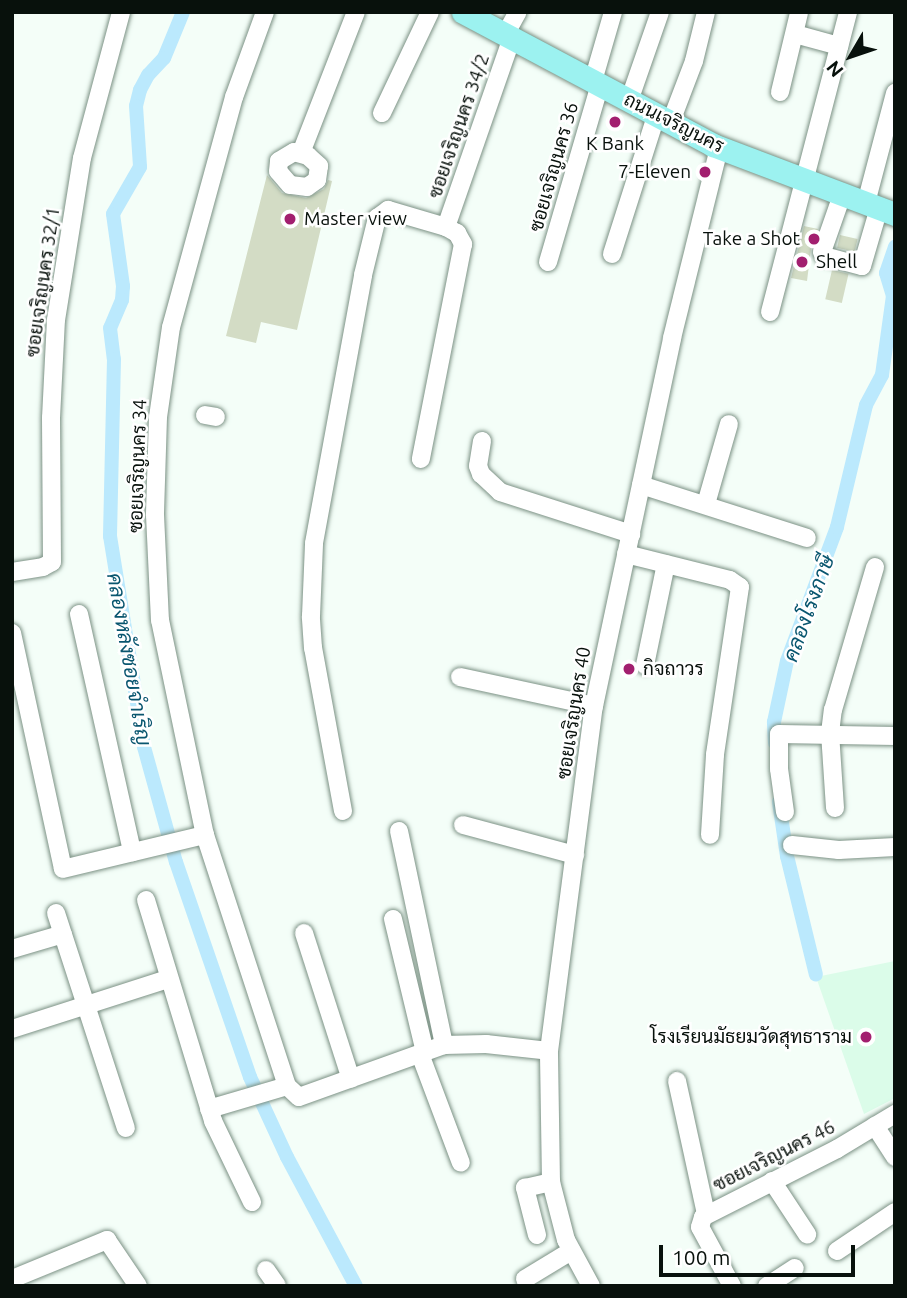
<!DOCTYPE html>
<html>
<head>
<meta charset="utf-8">
<style>
	body { margin:0 }
	#map { position:relative; width:907px; height:1298px; overflow:hidden; background:#f4fef8; font-family:Ubuntu,Sarabun,sans-serif }
	div>[style] { position:absolute }
	[style*='--x'] { left:calc(var(--x)*1px); top:calc(var(--y)*1px); width:calc(var(--w)*1px); rotate:calc(var(--a)*1deg) }
	.built>* { inset:0; background:#dbfce9 }
	.canal>* { height:14px; margin:-7px; padding:0 7px; transform-origin:7px; border-radius:7px; background:#bbe9fd }
	.building>* { inset:0; background:#d3dcc5; transform-origin:0 0 }
	.roads { filter:drop-shadow(0 0 2px #7b9184) drop-shadow(0 0 2px #7b9184) }
	.minor>* { height:18px; margin:-9px; padding:0 9px; transform-origin:9px; border-radius:9px; background:#fff }
	.major>* { height:23px; margin:-11.5px; padding:0 11.5px; transform-origin:11.5px; border-radius:11.5px; background:#9cf2f0 }
	.dots>* { width:19px; height:19px; translate:-50% -50%; box-sizing:border-box; border:4px solid #fff; border-radius:50% }
	span { translate:-50% -50%; white-space:nowrap; text-align:center; line-height:1.15; -webkit-text-stroke:5px #fff; paint-order:stroke }
	.street-label { font-size:19px; color:#08110c }
	.poi-label { font-size:19px; color:#08110c }
	.right { translate:-100% -50%; text-align:right }
	.left { translate:0 -50%; text-align:left }
	.water-label { font-size:21px; color:#09566f; font-style:italic }
	.frame { position:absolute; inset:0; border:14px solid #08110c; pointer-events:none }
	.north { position:absolute; left:816px; top:21px; width:70px; height:70px; -webkit-text-stroke:5px #fff; paint-order:stroke; rotate:231deg; font-size:19px; font-weight:700; line-height:28px; text-align:center; color:#08110c }
	.north::after { content:''; display:block; margin:auto; width:24px; height:32px; background:#08110c; clip-path:polygon(50% 0,100% 100%,50% 72%,0 100%) }
	.scale { position:absolute; left:659px; top:1245px; width:196px; height:32px; box-sizing:border-box; border:4px solid #08110c; border-top:0; padding-left:9px; font-size:21px; line-height:24px; white-space:nowrap; color:#08110c; -webkit-text-stroke:5px #fff; paint-order:stroke }
</style>
</head>
<body>
<div id="map">
	<div class="built">
		<i style="clip-path:polygon(895px 961px,895px 1098px,864px 1114px,816px 977px)"></i>
	</div>
	<div class="canal">
		<i style="--x:183;--y:12;--w:50;--a:112.4"></i>
		<i style="--x:164;--y:58;--w:23;--a:133"></i>
		<i style="--x:148;--y:75;--w:17;--a:118"></i>
		<i style="--x:140;--y:90;--w:16;--a:104"></i>
		<i style="--x:136;--y:106;--w:61;--a:86.2"></i>
		<i style="--x:140;--y:167;--w:54;--a:119.9"></i>
		<i style="--x:113;--y:214;--w:73;--a:82.1"></i>
		<i style="--x:123;--y:286;--w:14;--a:94"></i>
		<i style="--x:122;--y:300;--w:30;--a:113"></i>
		<i style="--x:110;--y:328;--w:31;--a:83"></i>
		<i style="--x:114;--y:359;--w:177;--a:91.3"></i>
		<i style="--x:110;--y:536;--w:214;--a:80.8"></i>
		<i style="--x:144;--y:747;--w:119;--a:74.5"></i>
		<i style="--x:176;--y:862;--w:227;--a:71"></i>
		<i style="--x:250;--y:1077;--w:88;--a:65.2"></i>
		<i style="--x:287;--y:1157;--w:146;--a:61.9"></i>
		<i style="--x:775;--y:743;--w:21;--a:-93"></i>
		<i style="--x:774;--y:722;--w:62;--a:-78"></i>
		<i style="--x:787;--y:661;--w:143;--a:-69.5"></i>
		<i style="--x:837;--y:527;--w:125;--a:-76.6"></i>
		<i style="--x:866;--y:405;--w:34;--a:-62"></i>
		<i style="--x:882;--y:375;--w:80;--a:-82.1"></i>
		<i style="--x:893;--y:296;--w:24;--a:-107"></i>
		<i style="--x:886;--y:273;--w:28;--a:-71"></i>
		<i style="--x:779;--y:802;--w:55;--a:81.6"></i>
		<i style="--x:787;--y:856;--w:122;--a:76.3"></i>
	</div>
	<div class="building">
		<i style="clip-path:polygon(267px 175px,282px 193px,306px 198px,324px 189px,328px 180px,332px 181px,297px 330px,261px 322px,256px 343px,226px 336px)"></i>
		<i style="clip-path:polygon(804px 226px,818px 229px,811px 249px,807px 281px,791px 278px)"></i>
		<i style="left:840px;top:235px;width:18px;height:13px;rotate:13deg"></i>
		<i style="left:832px;top:270px;width:17px;height:30px;rotate:13deg"></i>
	</div>
	<div class="roads">
		<div class="minor">
			<i style="--x:265;--y:12;--w:90;--a:110"></i>
			<i style="--x:234;--y:97;--w:238;--a:105.3"></i>
			<i style="--x:171;--y:327;--w:91;--a:98.2"></i>
			<i style="--x:158;--y:417;--w:98;--a:91.8"></i>
			<i style="--x:155;--y:515;--w:105;--a:87.3"></i>
			<i style="--x:160;--y:620;--w:220;--a:78.2"></i>
			<i style="--x:205;--y:835;--w:264;--a:71.9"></i>
			<i style="--x:795;--y:34;--w:46;--a:15.3"></i>
			<i style="--x:505;--y:35;--w:26;--a:-61"></i>
			<i style="--x:593;--y:81;--w:72;--a:-73.8"></i>
			<i style="--x:780;--y:92;--w:81;--a:-76.5"></i>
			<i style="--x:629;--y:101;--w:94;--a:-70.8"></i>
			<i style="--x:382;--y:113;--w:112;--a:-64.6"></i>
			<i style="--x:670;--y:124;--w:67;--a:-69.1"></i>
			<i style="--x:694;--y:61;--w:50;--a:-76.2"></i>
			<i style="--x:294;--y:152;--w:15;--a:16"></i>
			<i style="--x:308;--y:156;--w:15;--a:42"></i>
			<i style="--x:319;--y:166;--w:14;--a:98"></i>
			<i style="--x:317;--y:180;--w:12;--a:145"></i>
			<i style="--x:307;--y:187;--w:17;--a:-173"></i>
			<i style="--x:290;--y:185;--w:18;--a:-131"></i>
			<i style="--x:278;--y:171;--w:10;--a:-84"></i>
			<i style="--x:279;--y:161;--w:17;--a:-31"></i>
			<i style="--x:301;--y:153;--w:151;--a:-68.7"></i>
			<i style="--x:842;--y:195;--w:60;--a:109.3"></i>
			<i style="--x:822;--y:252;--w:4;--a:63"></i>
			<i style="--x:824;--y:256;--w:39;--a:15"></i>
			<i style="--x:862;--y:266;--w:60;--a:-73.7"></i>
			<i style="--x:866;--y:203;--w:114;--a:-75.2"></i>
			<i style="--x:446;--y:227;--w:200;--a:-70.8"></i>
			<i style="--x:612;--y:254;--w:145;--a:-72.3"></i>
			<i style="--x:548;--y:262;--w:185;--a:-73.7"></i>
			<i style="--x:770;--y:312;--w:310;--a:-75.4"></i>
			<i style="--x:205;--y:415;--w:11;--a:10"></i>
			<i style="--x:482;--y:441;--w:25;--a:99"></i>
			<i style="--x:478;--y:466;--w:9;--a:69"></i>
			<i style="--x:481;--y:474;--w:26;--a:43"></i>
			<i style="--x:500;--y:492;--w:138;--a:17.8"></i>
			<i style="--x:641;--y:485;--w:174;--a:17.7"></i>
			<i style="--x:706;--y:504;--w:83;--a:-74"></i>
			<i style="--x:626;--y:554;--w:107;--a:14"></i>
			<i style="--x:730;--y:580;--w:12;--a:35"></i>
			<i style="--x:740;--y:587;--w:170;--a:98.5"></i>
			<i style="--x:715;--y:755;--w:80;--a:93.6"></i>
			<i style="--x:12;--y:572;--w:31;--a:-9"></i>
			<i style="--x:43;--y:567;--w:10;--a:-29"></i>
			<i style="--x:52;--y:562;--w:144;--a:-90.4"></i>
			<i style="--x:51;--y:418;--w:98;--a:-87.1"></i>
			<i style="--x:56;--y:320;--w:164;--a:-80.9"></i>
			<i style="--x:82;--y:158;--w:151;--a:-75"></i>
			<i style="--x:79;--y:614;--w:244;--a:77.4"></i>
			<i style="--x:12;--y:633;--w:241;--a:77.8"></i>
			<i style="--x:63;--y:869;--w:146;--a:-13.5"></i>
			<i style="--x:645;--y:665;--w:103;--a:-78.3"></i>
			<i style="--x:460;--y:677;--w:137;--a:12.2"></i>
			<i style="--x:835;--y:808;--w:75;--a:-93.8"></i>
			<i style="--x:830;--y:733;--w:23;--a:-83"></i>
			<i style="--x:833;--y:710;--w:149;--a:-73.6"></i>
			<i style="--x:343;--y:811;--w:166;--a:-100.4"></i>
			<i style="--x:313;--y:648;--w:32;--a:-94"></i>
			<i style="--x:311;--y:616;--w:73;--a:-87.6"></i>
			<i style="--x:314;--y:543;--w:272;--a:-79.6"></i>
			<i style="--x:363;--y:275;--w:59;--a:-76.2"></i>
			<i style="--x:377;--y:218;--w:14;--a:-36"></i>
			<i style="--x:388;--y:210;--w:60;--a:16.3"></i>
			<i style="--x:446;--y:227;--w:13;--a:29"></i>
			<i style="--x:457;--y:233;--w:13;--a:61"></i>
			<i style="--x:463;--y:244;--w:219;--a:101.1"></i>
			<i style="--x:785;--y:812;--w:43;--a:-97.9"></i>
			<i style="--x:779;--y:769;--w:35;--a:-90"></i>
			<i style="--x:779;--y:734;--w:116;--a:1"></i>
			<i style="--x:463;--y:825;--w:116;--a:15"></i>
			<i style="--x:399;--y:831;--w:219;--a:78.1"></i>
			<i style="--x:792;--y:845;--w:47;--a:6.1"></i>
			<i style="--x:839;--y:850;--w:56;--a:-3.1"></i>
			<i style="--x:146;--y:900;--w:231;--a:73.1"></i>
			<i style="--x:213;--y:1121;--w:90;--a:64.3"></i>
			<i style="--x:56;--y:913;--w:226;--a:72"></i>
			<i style="--x:393;--y:919;--w:137;--a:76.5"></i>
			<i style="--x:304;--y:933;--w:153;--a:72.2"></i>
			<i style="--x:12;--y:949;--w:53;--a:-16.4"></i>
			<i style="--x:12;--y:1029;--w:164;--a:-17.8"></i>
			<i style="--x:420;--y:1054;--w:116;--a:69.4"></i>
			<i style="--x:677;--y:1081;--w:136;--a:77.7"></i>
			<i style="--x:209;--y:1109;--w:81;--a:-16.4"></i>
			<i style="--x:287;--y:1086;--w:16;--a:43"></i>
			<i style="--x:299;--y:1097;--w:154;--a:-19.7"></i>
			<i style="--x:444;--y:1045;--w:42;--a:-1.4"></i>
			<i style="--x:486;--y:1044;--w:63;--a:6.3"></i>
			<i style="--x:875;--y:1126;--w:37;--a:57"></i>
			<i style="--x:772;--y:1181;--w:64;--a:56.6"></i>
			<i style="--x:537;--y:1235;--w:49;--a:-104.3"></i>
			<i style="--x:525;--y:1188;--w:27;--a:-13"></i>
			<i style="--x:837;--y:1251;--w:70;--a:-33.9"></i>
			<i style="--x:266;--y:1270;--w:19;--a:55"></i>
			<i style="--x:12;--y:1279;--w:103;--a:-22.3"></i>
			<i style="--x:107;--y:1240;--w:55;--a:56"></i>
			<i style="--x:525;--y:1279;--w:54;--a:-31.3"></i>
			<i style="--x:591;--y:1286;--w:52;--a:-118.5"></i>
			<i style="--x:566;--y:1240;--w:60;--a:-104.5"></i>
			<i style="--x:551;--y:1182;--w:131;--a:-90.9"></i>
			<i style="--x:549;--y:1051;--w:348;--a:-82.6"></i>
			<i style="--x:594;--y:706;--w:376;--a:-78"></i>
			<i style="--x:672;--y:338;--w:196;--a:-76.1"></i>
			<i style="--x:732;--y:1286;--w:67;--a:-118.5"></i>
			<i style="--x:700;--y:1227;--w:10;--a:-73"></i>
			<i style="--x:703;--y:1217;--w:150;--a:-26.9"></i>
			<i style="--x:837;--y:1149;--w:68;--a:-31.1"></i>
			<i style="--x:767;--y:1286;--w:33;--a:-33"></i>
		</div>
		<div class="major">
			<i style="--x:463;--y:12;--w:283;--a:28"></i>
			<i style="--x:713;--y:145;--w:195;--a:20.8"></i>
		</div>
	</div>
	<div class="dots">
		<i style="left:615px;top:122px;background:#a21f6f"></i>
		<i style="left:705px;top:172px;background:#a21f6f"></i>
		<i style="left:290px;top:219px;background:#a21f6f"></i>
		<i style="left:814px;top:239px;background:#a21f6f"></i>
		<i style="left:802px;top:262px;background:#a21f6f"></i>
		<i style="left:629px;top:669px;background:#a21f6f"></i>
		<i style="left:866px;top:1037px;background:#a21f6f"></i>
	</div>
	<div class="street-label">
		<span style="left:674px;top:123px;rotate:27deg">ถนนเจริญนคร</span>
		<span style="left:459px;top:126px;rotate:-71deg">ซอยเจริญนคร 34/2</span>
		<span style="left:554px;top:167px;rotate:-74deg">ซอยเจริญนคร 36</span>
		<span style="left:43px;top:282px;rotate:-82deg">ซอยเจริญนคร 32/1</span>
		<span style="left:138px;top:466px;rotate:-88deg">ซอยเจริญนคร 34</span>
		<span style="left:574px;top:713px;rotate:-81deg">ซอยเจริญนคร 40</span>
		<span style="left:774px;top:1156px;rotate:-27deg">ซอยเจริญนคร 46</span>
	</div>
	<div class="poi-label">
		<span style="left:615px;top:144px">K Bank</span>
		<span class="right" style="left:691px;top:172px">7-Eleven</span>
		<span class="left" style="left:304px;top:219px">Master view</span>
		<span class="right" style="left:800px;top:239px">Take a Shot</span>
		<span class="left" style="left:816px;top:262px">Shell</span>
		<span class="left" style="left:643px;top:669px">กิจถาวร</span>
		<span class="right" style="left:852px;top:1037px">โรงเรียนมัธยมวัดสุทธาราม</span>
	</div>
	<div class="water-label">
		<span style="left:808px;top:608px;rotate:-70deg">คลองโรงภาษี</span>
		<span style="left:130px;top:659px;rotate:80deg">คลองหลังซอยจำเริญ</span>
	</div>
	<div class="frame"></div>
	<div class="north">N</div>
	<div class="scale">100 m</div>
</div>
</body>
</html>
